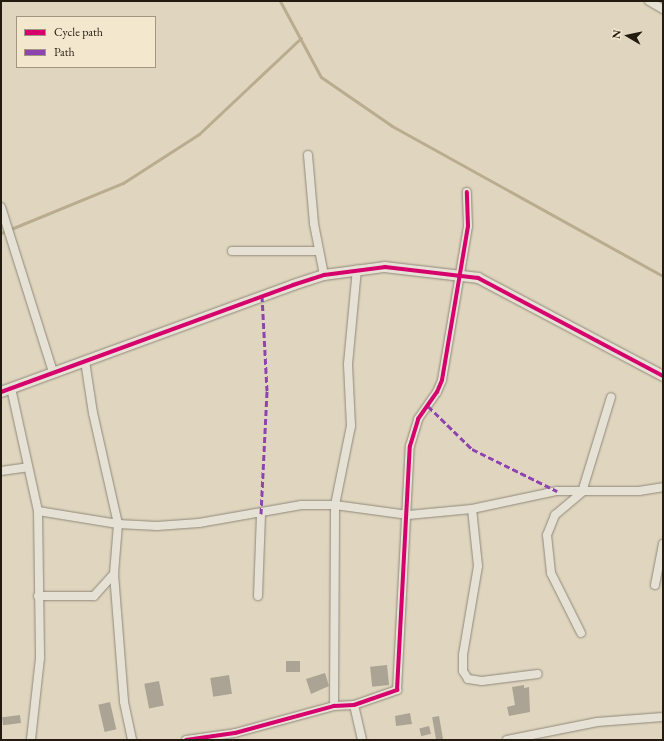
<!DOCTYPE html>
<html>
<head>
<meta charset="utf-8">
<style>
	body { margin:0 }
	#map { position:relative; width:664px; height:741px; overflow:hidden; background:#e0d6bf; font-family:"EB Garamond",serif }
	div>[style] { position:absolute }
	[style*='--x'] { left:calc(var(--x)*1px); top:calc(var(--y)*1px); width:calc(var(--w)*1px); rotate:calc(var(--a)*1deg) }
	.stream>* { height:3px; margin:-1.5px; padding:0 1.5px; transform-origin:1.5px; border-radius:1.5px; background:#b9ac8f }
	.building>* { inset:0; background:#aba394; transform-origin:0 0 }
	.roads { filter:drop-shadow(0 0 1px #8f887a) drop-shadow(0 0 1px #8f887a) }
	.minor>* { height:8px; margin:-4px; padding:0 4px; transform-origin:4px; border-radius:4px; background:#e6e1d5 }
	.tertiary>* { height:10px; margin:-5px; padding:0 5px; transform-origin:5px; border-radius:5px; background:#e6e1d5 }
	.quiet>* { height:3px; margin-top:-1.5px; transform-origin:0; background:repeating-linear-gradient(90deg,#8e44ad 0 6px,transparent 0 9px) }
	.cycleway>* { height:4px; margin:-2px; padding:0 2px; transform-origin:2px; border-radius:2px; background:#d6006c }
	span { translate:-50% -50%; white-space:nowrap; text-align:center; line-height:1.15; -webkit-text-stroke:3px #f3e8cd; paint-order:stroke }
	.frame { position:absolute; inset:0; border:2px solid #231a10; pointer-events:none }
	.legend { position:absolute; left:16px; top:16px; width:140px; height:52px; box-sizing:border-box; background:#f3e8cd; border:1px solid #a09681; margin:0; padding:5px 7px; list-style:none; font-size:12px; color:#231a10 }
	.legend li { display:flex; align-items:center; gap:8px; height:20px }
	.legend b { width:20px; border:1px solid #a09681 }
	.north { position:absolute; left:608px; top:16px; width:40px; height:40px; -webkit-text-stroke:3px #f3e8cd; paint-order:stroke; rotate:279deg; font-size:11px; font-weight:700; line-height:16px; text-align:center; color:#231a10 }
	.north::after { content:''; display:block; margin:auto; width:14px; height:18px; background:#231a10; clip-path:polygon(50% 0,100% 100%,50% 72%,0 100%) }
</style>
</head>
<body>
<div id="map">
	<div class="stream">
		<i style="--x:280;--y:1;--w:86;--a:61.7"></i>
		<i style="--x:321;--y:77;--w:86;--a:34.6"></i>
		<i style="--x:392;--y:126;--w:310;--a:29"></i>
		<i style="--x:1;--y:233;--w:132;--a:-22.3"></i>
		<i style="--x:123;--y:183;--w:90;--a:-32.8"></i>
		<i style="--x:199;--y:134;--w:140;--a:-43.3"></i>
	</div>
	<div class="building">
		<i style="left:286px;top:661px;width:14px;height:11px"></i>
		<i style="left:387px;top:665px;width:20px;height:17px;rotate:84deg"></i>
		<i style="clip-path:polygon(325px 673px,329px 686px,311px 694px,306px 679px)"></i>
		<i style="left:229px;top:675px;width:19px;height:19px;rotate:81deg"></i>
		<i style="left:159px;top:681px;width:25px;height:15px;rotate:79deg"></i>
		<i style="clip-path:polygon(524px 685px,524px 688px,529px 687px,530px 712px,509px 716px,507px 707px,515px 705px,512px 687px)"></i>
		<i style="left:110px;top:702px;width:28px;height:12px;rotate:77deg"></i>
		<i style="clip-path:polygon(410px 713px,412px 724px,396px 726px,395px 716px)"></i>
		<i style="left:20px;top:715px;width:8px;height:18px;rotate:83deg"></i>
		<i style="left:439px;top:716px;width:23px;height:7px;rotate:80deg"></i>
		<i style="left:429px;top:726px;width:8px;height:10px;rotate:76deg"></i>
	</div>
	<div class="roads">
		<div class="minor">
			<i style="--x:649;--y:1;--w:16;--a:30"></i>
			<i style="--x:308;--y:155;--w:69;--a:85"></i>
			<i style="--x:314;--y:224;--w:52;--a:78.9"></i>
			<i style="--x:1;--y:207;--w:173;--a:72.5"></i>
			<i style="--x:232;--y:251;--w:87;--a:0"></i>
			<i style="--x:85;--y:361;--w:53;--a:81.3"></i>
			<i style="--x:93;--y:413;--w:114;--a:77.3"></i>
			<i style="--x:118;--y:524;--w:50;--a:94.6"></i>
			<i style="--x:114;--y:574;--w:128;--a:85.5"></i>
			<i style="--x:124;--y:702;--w:39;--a:78"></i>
			<i style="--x:11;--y:388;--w:126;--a:77.6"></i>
			<i style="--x:38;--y:511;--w:147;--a:89.2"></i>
			<i style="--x:40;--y:658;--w:82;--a:96.3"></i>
			<i style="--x:1;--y:471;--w:27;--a:-8"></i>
			<i style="--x:472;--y:509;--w:57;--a:84"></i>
			<i style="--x:478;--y:566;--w:90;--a:99.6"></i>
			<i style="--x:463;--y:655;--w:16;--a:90"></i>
			<i style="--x:463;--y:671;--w:9;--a:58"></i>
			<i style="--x:468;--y:679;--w:14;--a:8"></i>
			<i style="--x:482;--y:681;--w:56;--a:-7.1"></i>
			<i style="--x:38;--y:511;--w:81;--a:9.2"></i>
			<i style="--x:118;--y:524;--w:39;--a:3"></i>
			<i style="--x:157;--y:526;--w:42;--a:-4.1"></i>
			<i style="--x:199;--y:523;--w:104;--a:-10"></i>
			<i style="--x:301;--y:505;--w:34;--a:0"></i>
			<i style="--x:335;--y:505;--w:74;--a:7.8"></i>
			<i style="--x:408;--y:515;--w:64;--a:-5.4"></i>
			<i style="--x:472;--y:509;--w:87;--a:-12"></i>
			<i style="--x:557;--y:491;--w:82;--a:0"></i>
			<i style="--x:639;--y:491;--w:24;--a:-9"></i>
			<i style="--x:655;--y:585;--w:42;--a:-79"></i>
			<i style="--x:38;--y:596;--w:56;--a:0"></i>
			<i style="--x:94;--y:596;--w:30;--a:-48"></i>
			<i style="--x:258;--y:596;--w:82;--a:-87.9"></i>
			<i style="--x:581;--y:633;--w:67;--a:-116.6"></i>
			<i style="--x:551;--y:573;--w:38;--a:-96"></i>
			<i style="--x:547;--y:535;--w:22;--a:-68"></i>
			<i style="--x:555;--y:515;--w:35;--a:-40"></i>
			<i style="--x:582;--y:492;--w:99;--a:-73"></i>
			<i style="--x:354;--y:705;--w:36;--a:77"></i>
			<i style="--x:334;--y:706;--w:201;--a:-89.7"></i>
			<i style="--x:335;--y:505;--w:81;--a:-78.6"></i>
			<i style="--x:351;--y:426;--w:62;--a:-92.8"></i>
			<i style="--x:348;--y:364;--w:95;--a:-84.6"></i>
			<i style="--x:186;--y:740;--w:49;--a:-8.1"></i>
			<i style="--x:235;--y:733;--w:103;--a:-15.3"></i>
			<i style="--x:334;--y:706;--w:20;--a:-3"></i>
			<i style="--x:354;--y:705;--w:46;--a:-19.2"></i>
			<i style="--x:397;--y:690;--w:244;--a:-87"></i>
			<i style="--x:410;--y:446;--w:28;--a:-73"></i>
			<i style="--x:418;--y:419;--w:33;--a:-55"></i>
			<i style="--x:437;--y:392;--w:13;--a:-67"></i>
			<i style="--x:442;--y:380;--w:156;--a:-80.4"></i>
			<i style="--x:468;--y:226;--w:34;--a:-92"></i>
			<i style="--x:507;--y:740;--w:92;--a:-11.3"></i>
			<i style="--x:597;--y:722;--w:66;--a:-4.3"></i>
		</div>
		<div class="tertiary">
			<i style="--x:1;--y:392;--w:311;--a:-20.1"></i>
			<i style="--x:293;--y:285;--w:33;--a:-18"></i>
			<i style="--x:324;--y:275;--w:62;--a:-7.5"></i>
			<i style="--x:385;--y:267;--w:94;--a:6.7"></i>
			<i style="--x:478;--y:278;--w:209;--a:27.9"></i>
		</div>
	</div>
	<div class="quiet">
		<i style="--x:428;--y:406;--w:62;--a:44.3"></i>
		<i style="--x:472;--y:449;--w:95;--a:26.3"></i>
		<i style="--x:261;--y:514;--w:123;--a:-87.2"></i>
		<i style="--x:267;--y:391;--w:95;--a:-93"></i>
	</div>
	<div class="cycleway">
		<i style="--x:1;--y:392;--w:311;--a:-20.1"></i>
		<i style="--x:293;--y:285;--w:33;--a:-18"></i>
		<i style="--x:324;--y:275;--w:62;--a:-7.5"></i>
		<i style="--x:385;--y:267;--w:94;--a:6.7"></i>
		<i style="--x:478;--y:278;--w:209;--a:27.9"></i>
		<i style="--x:186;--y:740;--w:49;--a:-8.1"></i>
		<i style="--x:235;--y:733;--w:103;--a:-15.3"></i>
		<i style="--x:334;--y:706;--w:20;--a:-3"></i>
		<i style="--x:354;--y:705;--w:46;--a:-19.2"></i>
		<i style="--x:397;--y:690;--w:244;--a:-87"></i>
		<i style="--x:410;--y:446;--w:28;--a:-73"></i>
		<i style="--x:418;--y:419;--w:33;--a:-55"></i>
		<i style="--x:437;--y:392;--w:13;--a:-67"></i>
		<i style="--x:442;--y:380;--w:156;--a:-80.4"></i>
		<i style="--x:468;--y:226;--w:34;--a:-92"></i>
	</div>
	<div class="frame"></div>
	<ul class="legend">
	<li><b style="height:5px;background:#d6006c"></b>Cycle path</li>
	<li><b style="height:5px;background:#8e44ad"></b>Path</li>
	</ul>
	<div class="north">N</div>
</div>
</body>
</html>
